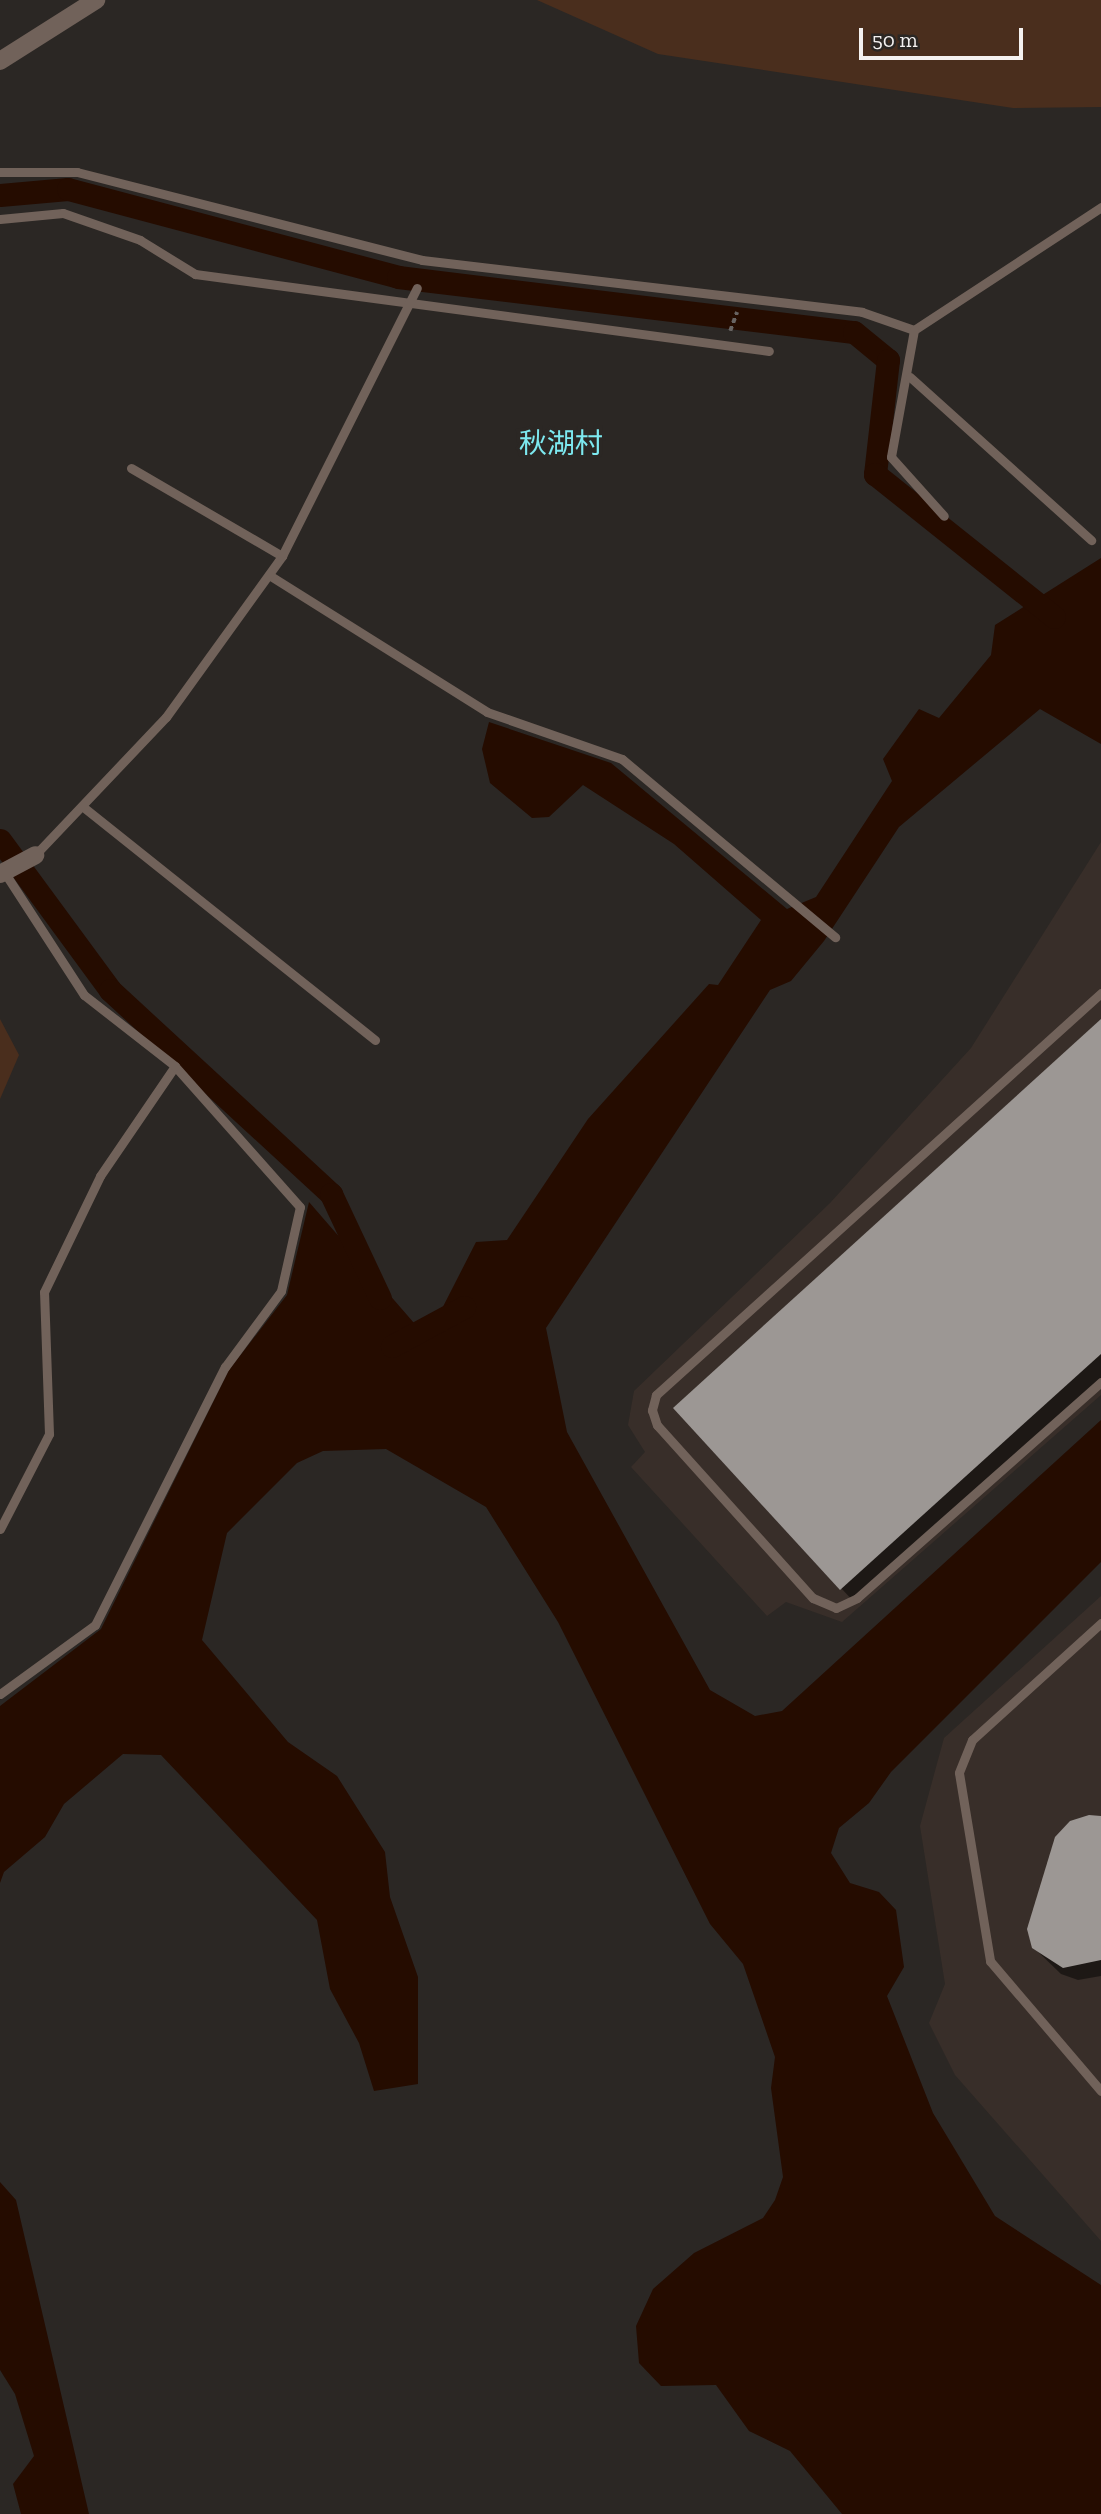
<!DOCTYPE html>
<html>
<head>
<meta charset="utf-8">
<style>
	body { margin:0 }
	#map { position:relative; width:1101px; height:2514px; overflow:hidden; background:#2b2724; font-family:"Zilla Slab","Noto Sans SC",serif }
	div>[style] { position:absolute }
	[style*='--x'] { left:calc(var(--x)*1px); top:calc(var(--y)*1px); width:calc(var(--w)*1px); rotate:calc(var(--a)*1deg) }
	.built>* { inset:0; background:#382e29 }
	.green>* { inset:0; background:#4a2e1d }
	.water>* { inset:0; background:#250c00 }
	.shadow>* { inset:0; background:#0007 }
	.canal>* { height:23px; margin:-11.5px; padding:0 11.5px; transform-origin:11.5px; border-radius:11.5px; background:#250c00 }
	.building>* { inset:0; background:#9c9794 }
	.path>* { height:3.5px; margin-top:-1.75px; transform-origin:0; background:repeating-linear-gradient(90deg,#686462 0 5px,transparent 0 8.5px) }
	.service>* { height:9px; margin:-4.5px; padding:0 4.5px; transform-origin:4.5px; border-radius:4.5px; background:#71625a }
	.minor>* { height:18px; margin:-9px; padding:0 9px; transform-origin:9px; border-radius:9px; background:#71625a }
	span { translate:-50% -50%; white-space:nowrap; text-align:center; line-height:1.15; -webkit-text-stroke:7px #2b2724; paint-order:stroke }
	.quarter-label { font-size:28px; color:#7de9f0 }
	.scale { position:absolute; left:859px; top:28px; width:164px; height:32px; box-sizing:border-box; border:4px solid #f4f1f0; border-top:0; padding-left:9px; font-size:21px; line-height:24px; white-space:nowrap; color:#f4f1f0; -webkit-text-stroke:5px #2b2724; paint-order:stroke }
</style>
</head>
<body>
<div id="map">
	<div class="built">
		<i style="clip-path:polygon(1101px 842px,1101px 1395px,842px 1622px,786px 1602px,767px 1616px,631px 1467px,645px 1452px,628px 1425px,634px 1391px,830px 1203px,971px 1048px)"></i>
		<i style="clip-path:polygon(1101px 1596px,1101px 2241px,955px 2075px,929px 2023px,945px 1984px,920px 1826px,944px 1738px)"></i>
	</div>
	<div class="green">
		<i style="clip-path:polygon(537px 0,1101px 0,1101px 107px,1013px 108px,658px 54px)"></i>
		<i style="clip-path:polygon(0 1019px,19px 1055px,0 1099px)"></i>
	</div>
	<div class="water">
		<i style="clip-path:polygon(1101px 558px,1101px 744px,1040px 709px,899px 827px,824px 941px,791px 981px,770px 990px,546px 1328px,567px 1432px,710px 1690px,755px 1716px,782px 1711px,1101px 1420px,1101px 1562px,891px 1772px,869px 1803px,839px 1828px,831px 1853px,850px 1883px,879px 1892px,896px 1910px,904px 1967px,887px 1996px,933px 2113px,995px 2216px,1101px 2285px,1101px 2514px,842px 2514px,790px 2451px,749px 2431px,716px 2385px,661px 2386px,639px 2363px,636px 2326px,653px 2289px,694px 2253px,763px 2218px,775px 2200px,783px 2177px,771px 2088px,775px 2057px,743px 1964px,710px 1924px,558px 1622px,486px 1507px,386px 1449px,323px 1451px,297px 1463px,227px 1533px,202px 1640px,288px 1742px,337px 1776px,385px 1852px,390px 1897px,418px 1977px,418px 2084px,374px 2091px,359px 2043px,330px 1989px,317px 1920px,161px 1755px,123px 1754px,64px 1804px,45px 1837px,4px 1872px,0 1883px,0 1706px,101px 1629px,229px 1370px,287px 1295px,309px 1202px,427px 1338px,476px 1242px,507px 1240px,588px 1119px,709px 984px,718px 985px,761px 920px,674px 844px,583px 785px,549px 817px,532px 818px,490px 783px,482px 749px,489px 722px,611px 763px,787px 909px,816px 897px,892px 781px,883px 759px,919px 709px,939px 718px,991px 655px,995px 625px)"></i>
		<i style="clip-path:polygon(0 2182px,16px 2200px,89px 2514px,21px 2514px,13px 2484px,34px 2456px,15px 2394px,0 2370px)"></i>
	</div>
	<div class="shadow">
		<i style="clip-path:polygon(1101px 1022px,1101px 1378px,854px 1602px,841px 1588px)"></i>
		<i style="clip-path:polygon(1101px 1820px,1101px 1976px,1078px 1980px,1061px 1974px,1033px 1947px)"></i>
	</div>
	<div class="canal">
		<i style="--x:0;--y:195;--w:68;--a:-5"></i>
		<i style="--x:68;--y:189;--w:342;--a:14.9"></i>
		<i style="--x:398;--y:277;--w:459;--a:6.9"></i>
		<i style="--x:854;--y:332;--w:44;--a:39.5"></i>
		<i style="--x:888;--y:360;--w:115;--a:96.5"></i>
		<i style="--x:875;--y:474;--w:229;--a:38.6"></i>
		<i style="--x:0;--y:840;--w:186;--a:53.7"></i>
		<i style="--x:110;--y:990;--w:301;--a:42.7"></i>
		<i style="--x:331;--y:1194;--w:115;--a:64.8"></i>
		<i style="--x:392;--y:1346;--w:82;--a:-28.4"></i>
	</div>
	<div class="building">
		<i style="clip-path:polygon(1101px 1019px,1101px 1354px,840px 1590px,673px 1408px)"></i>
		<i style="clip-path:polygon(1089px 1815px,1101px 1816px,1101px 1960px,1063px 1968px,1032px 1948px,1027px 1929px,1055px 1837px,1070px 1821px)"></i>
	</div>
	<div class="path">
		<i style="--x:730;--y:331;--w:20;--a:-70"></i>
	</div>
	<div class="service">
		<i style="--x:0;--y:172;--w:77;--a:0"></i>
		<i style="--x:77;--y:172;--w:356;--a:14.3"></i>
		<i style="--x:422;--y:260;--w:443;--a:6.7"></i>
		<i style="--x:862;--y:312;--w:55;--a:19.1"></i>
		<i style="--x:914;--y:330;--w:224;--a:-33.3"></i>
		<i style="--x:0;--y:219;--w:63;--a:-5.4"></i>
		<i style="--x:63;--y:213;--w:82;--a:19.3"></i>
		<i style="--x:140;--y:240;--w:65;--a:31.7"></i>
		<i style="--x:195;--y:274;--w:579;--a:7.64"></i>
		<i style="--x:914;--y:330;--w:129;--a:100.3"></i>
		<i style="--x:891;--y:457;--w:79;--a:48.1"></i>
		<i style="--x:910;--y:377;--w:244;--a:42"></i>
		<i style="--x:131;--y:468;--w:175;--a:30.2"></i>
		<i style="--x:269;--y:575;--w:257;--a:32.1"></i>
		<i style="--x:487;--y:712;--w:143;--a:19.2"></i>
		<i style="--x:622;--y:759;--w:278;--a:39.9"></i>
		<i style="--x:82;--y:806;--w:375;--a:38.6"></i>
		<i style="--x:35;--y:855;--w:190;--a:-46.5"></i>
		<i style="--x:166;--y:717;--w:198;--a:-54.2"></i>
		<i style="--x:282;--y:556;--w:300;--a:-63.3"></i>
		<i style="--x:1101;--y:993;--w:600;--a:137.91"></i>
		<i style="--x:656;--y:1395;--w:16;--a:105"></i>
		<i style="--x:652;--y:1410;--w:16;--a:72"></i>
		<i style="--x:657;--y:1425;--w:233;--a:48"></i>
		<i style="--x:813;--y:1598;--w:25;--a:23"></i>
		<i style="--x:836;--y:1608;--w:23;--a:-25"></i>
		<i style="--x:857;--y:1598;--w:326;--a:-41.5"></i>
		<i style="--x:0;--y:1529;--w:107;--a:-62.7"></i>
		<i style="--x:49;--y:1434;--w:142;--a:-92"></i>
		<i style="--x:44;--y:1292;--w:129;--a:-64.2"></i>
		<i style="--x:100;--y:1176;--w:133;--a:-55.7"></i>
		<i style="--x:1101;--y:1623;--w:174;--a:137.8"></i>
		<i style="--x:972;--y:1740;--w:35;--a:112"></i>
		<i style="--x:959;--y:1773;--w:191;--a:80.6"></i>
		<i style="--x:990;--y:1961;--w:171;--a:49.5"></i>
		<i style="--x:0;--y:1694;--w:117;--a:-36"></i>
		<i style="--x:95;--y:1625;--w:289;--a:-63.3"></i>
		<i style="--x:225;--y:1367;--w:94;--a:-53.6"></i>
		<i style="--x:281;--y:1291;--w:86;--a:-77.3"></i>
		<i style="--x:300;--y:1207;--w:188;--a:-131.6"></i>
		<i style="--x:175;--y:1066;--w:115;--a:-142"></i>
		<i style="--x:84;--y:995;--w:143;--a:-123"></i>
	</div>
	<div class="minor">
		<i style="--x:0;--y:61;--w:114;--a:-32.4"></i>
		<i style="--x:0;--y:874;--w:40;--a:-28"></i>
	</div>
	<div class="quarter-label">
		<span style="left:561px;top:444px">秋湖村</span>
	</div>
	<div class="scale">50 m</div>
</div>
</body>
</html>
